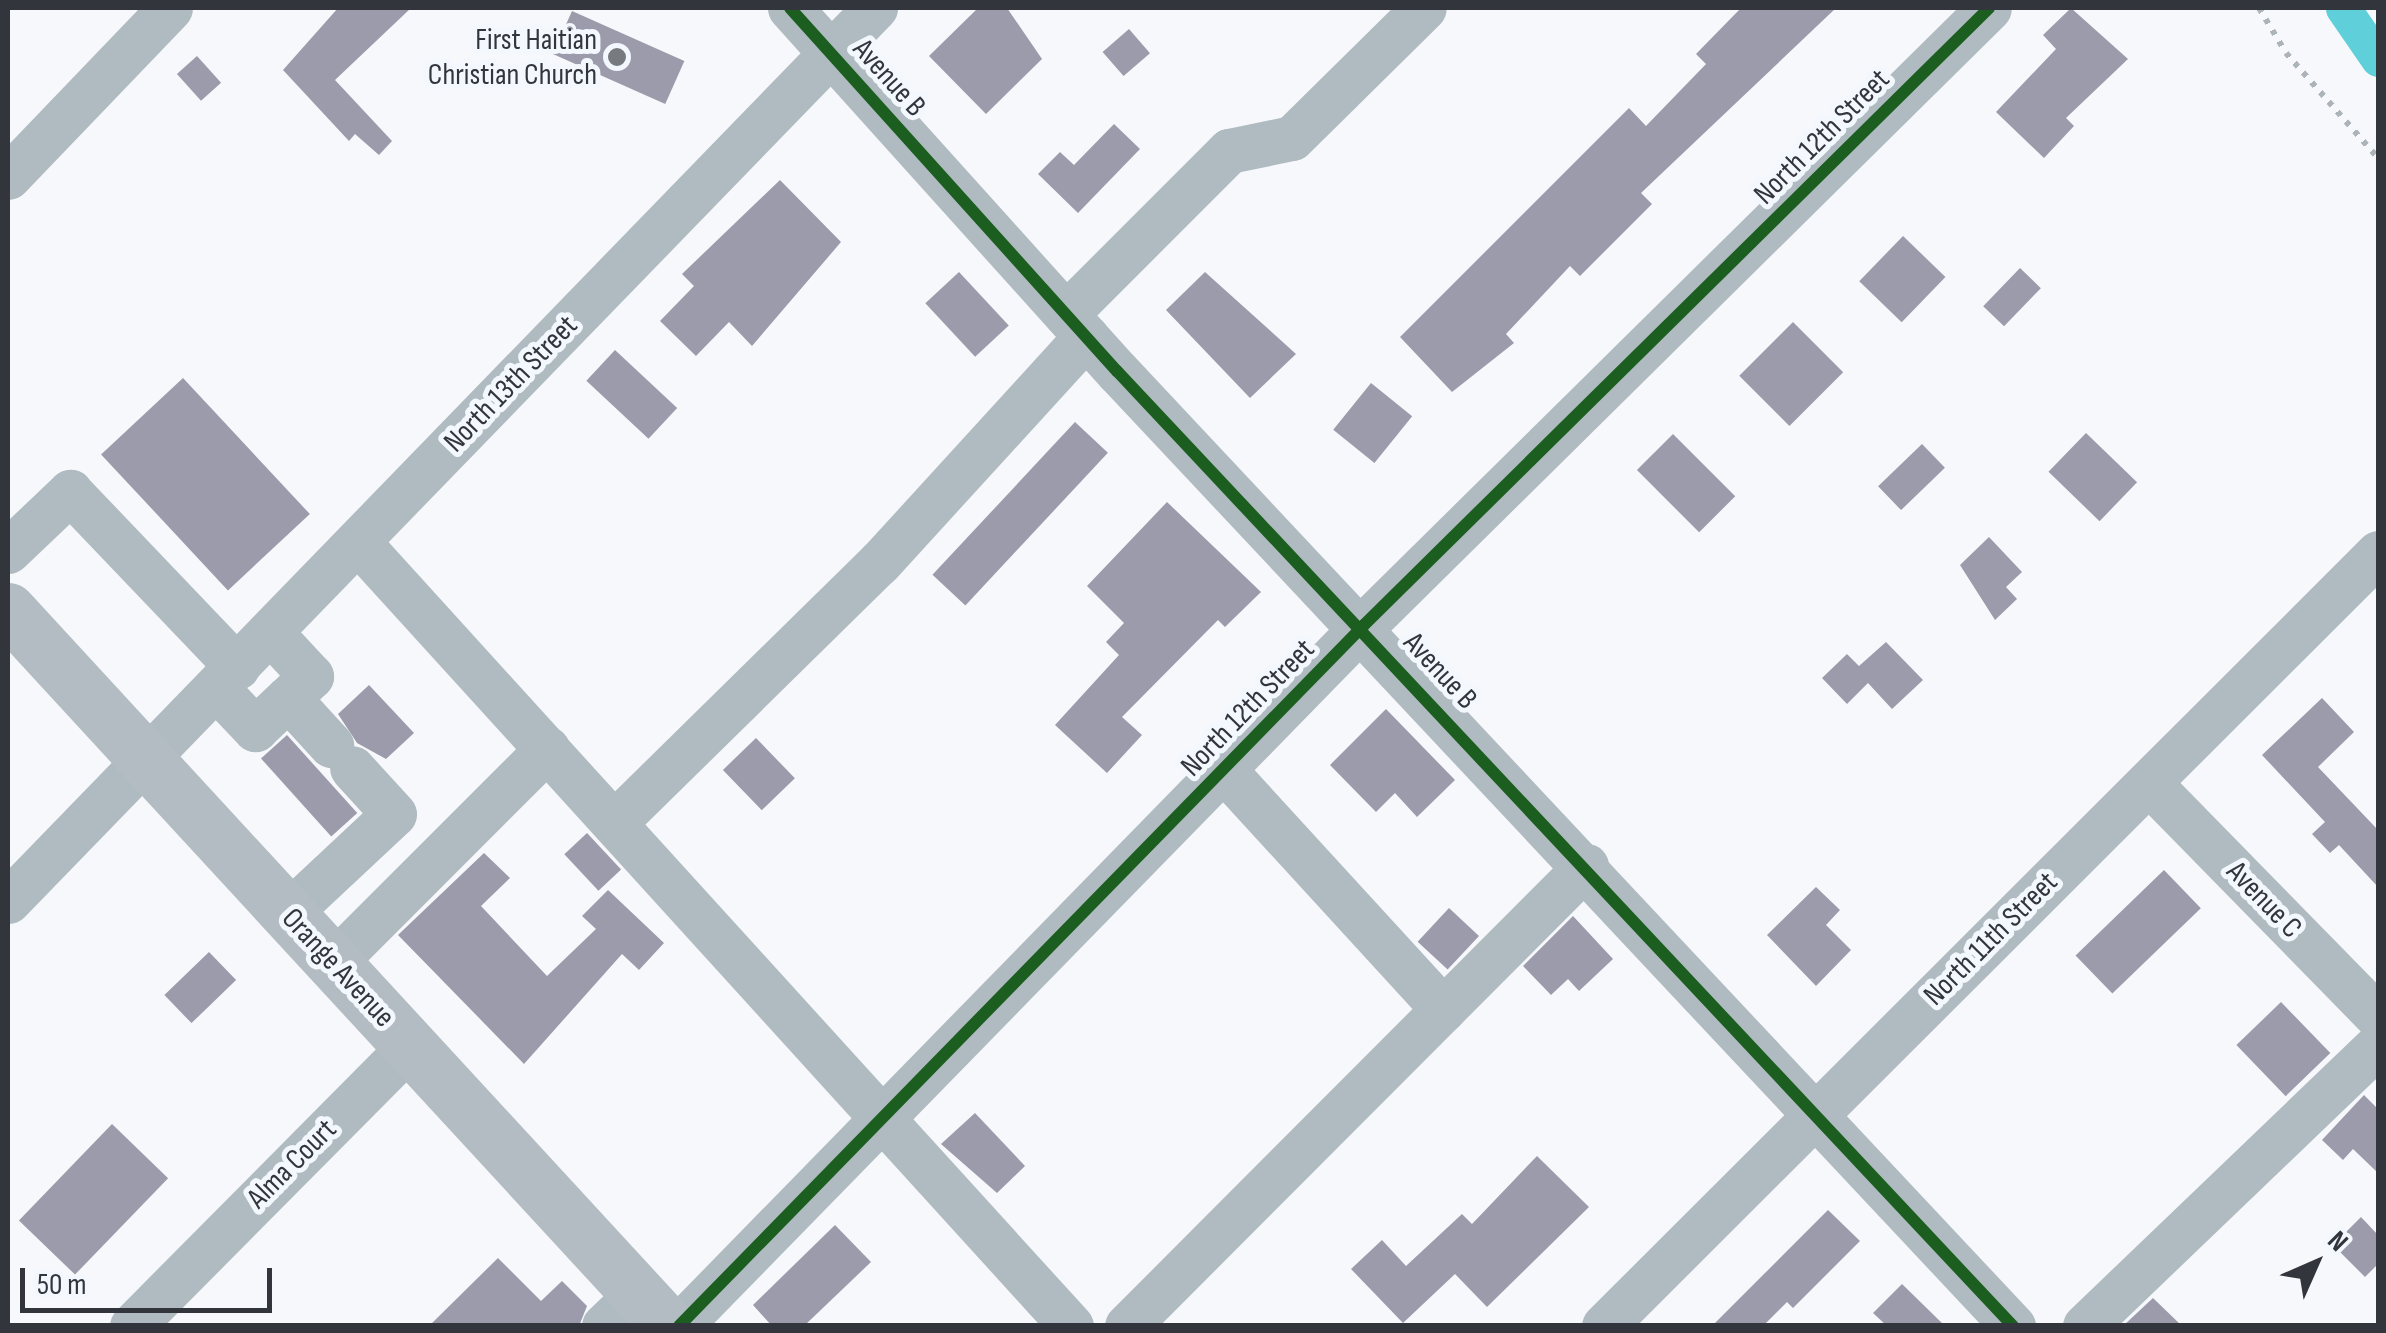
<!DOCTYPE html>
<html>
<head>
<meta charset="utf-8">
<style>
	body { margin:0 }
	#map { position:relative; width:2386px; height:1333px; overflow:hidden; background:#f6f8fb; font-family:"Sofia Sans Condensed",sans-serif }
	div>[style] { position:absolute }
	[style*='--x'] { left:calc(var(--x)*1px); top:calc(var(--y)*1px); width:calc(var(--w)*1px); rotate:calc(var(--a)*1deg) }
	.canal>* { height:35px; margin:-17.5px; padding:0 17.5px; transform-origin:17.5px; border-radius:17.5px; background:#5fcfd9 }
	.building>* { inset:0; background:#9c9bab; transform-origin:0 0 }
	.path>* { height:6px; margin-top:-3px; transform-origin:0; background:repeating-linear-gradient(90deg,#acb4b9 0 5px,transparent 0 13px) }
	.minor>* { height:45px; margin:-22.5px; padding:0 22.5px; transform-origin:22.5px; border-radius:22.5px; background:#b0bbc1 }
	.major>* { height:55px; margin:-27.5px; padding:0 27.5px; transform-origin:27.5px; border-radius:27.5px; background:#b2bcc2 }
	.cycleway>* { height:12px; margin:-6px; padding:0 6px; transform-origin:6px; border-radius:6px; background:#1b5e20 }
	.dots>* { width:28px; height:28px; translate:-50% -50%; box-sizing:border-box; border:5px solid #f3f7fe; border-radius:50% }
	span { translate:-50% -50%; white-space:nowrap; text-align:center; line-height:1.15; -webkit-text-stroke:10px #f3f7fe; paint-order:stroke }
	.poi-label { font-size:30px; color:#32363c }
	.right { translate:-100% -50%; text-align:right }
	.street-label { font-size:30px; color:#32363c }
	.frame { position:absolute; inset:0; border:10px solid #32363c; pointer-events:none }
	.north { position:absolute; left:2266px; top:1213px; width:100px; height:100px; -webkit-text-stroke:8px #f3f7fe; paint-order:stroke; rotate:45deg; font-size:28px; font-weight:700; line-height:40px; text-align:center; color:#32363c }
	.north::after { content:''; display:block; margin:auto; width:35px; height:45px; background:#32363c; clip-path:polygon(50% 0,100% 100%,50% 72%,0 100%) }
	.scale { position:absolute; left:20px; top:1268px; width:252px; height:45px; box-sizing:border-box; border:5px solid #32363c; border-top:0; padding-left:12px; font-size:30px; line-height:35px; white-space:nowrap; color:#32363c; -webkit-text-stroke:8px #f3f7fe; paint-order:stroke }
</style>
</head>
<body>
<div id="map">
	<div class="canal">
		<i style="--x:2343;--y:8;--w:62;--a:55.5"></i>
	</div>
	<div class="building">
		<i style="clip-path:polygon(338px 8px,411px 8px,335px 80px,392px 141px,379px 155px,355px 134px,349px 141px,283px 70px)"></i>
		<i style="clip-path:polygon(978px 8px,1007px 8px,1042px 59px,986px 114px,929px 56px)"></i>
		<i style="clip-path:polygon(1741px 8px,1836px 8px,1641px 193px,1652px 204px,1580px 276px,1570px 266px,1506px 334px,1514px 343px,1452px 392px,1400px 337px,1629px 108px,1646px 126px,1706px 64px,1696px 54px)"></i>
		<i style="clip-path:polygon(2071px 8px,2128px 59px,2066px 118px,2074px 126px,2044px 158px,1996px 112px,2056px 49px,2043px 35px)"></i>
		<i style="left:572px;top:11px;width:123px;height:47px;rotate:24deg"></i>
		<i style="left:1129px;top:29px;width:32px;height:35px;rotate:49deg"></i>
		<i style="left:197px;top:56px;width:36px;height:27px;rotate:48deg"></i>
		<i style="clip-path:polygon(1114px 124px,1140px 149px,1078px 213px,1038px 174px,1060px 152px,1074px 165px)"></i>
		<i style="clip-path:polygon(780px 180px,841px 242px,752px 346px,729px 322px,696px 356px,660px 321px,694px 286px,682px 274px)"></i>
		<i style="left:1903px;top:236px;width:59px;height:63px;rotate:44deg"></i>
		<i style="left:2020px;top:268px;width:29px;height:53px;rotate:44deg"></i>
		<i style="left:959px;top:272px;width:73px;height:46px;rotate:47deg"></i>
		<i style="clip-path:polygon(1205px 272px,1296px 354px,1250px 398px,1166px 310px)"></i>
		<i style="left:1793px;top:322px;width:71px;height:76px;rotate:45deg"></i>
		<i style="left:615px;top:350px;width:85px;height:42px;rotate:43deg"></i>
		<i style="left:183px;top:378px;width:186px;height:112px;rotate:47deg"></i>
		<i style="left:1371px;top:383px;width:53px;height:60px;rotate:39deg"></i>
		<i style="left:1075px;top:422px;width:45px;height:209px;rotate:43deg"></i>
		<i style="left:2086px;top:433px;width:71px;height:54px;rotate:44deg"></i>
		<i style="left:1673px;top:434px;width:88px;height:51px;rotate:45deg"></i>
		<i style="left:1922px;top:444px;width:33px;height:61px;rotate:46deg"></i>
		<i style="clip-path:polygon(1167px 502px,1261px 592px,1225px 627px,1218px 620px,1122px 717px,1142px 735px,1107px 773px,1055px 725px,1119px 655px,1106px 642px,1124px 623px,1087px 586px)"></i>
		<i style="clip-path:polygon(1989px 537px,2022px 572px,2006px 587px,2017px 599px,1995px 620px,1960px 565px)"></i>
		<i style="clip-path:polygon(1886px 642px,1923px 680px,1892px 709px,1868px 683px,1847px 704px,1822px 678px,1847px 654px,1859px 666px)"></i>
		<i style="clip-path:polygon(369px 685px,414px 733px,386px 759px,357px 743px,338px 714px)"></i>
		<i style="clip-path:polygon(2322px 698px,2354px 732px,2318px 767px,2378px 830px,2378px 887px,2339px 845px,2330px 853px,2312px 834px,2325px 822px,2262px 755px)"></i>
		<i style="clip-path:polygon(1386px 709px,1455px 780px,1417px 817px,1395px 793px,1376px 812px,1330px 765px)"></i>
		<i style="left:287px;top:735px;width:105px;height:35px;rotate:48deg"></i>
		<i style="left:756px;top:738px;width:56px;height:46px;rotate:46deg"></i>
		<i style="left:587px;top:833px;width:50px;height:31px;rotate:47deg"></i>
		<i style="clip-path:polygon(484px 853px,510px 878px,481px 906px,547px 976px,596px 929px,582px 916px,608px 890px,664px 943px,639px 970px,622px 954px,524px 1064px,398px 935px)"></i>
		<i style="left:2164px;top:870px;width:53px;height:123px;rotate:46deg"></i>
		<i style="clip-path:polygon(1816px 887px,1840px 910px,1826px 925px,1851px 950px,1816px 986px,1767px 935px)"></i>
		<i style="left:1449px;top:908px;width:41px;height:46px;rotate:43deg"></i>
		<i style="clip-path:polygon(1573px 916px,1613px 959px,1579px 991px,1568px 979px,1551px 995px,1523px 966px)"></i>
		<i style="left:209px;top:952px;width:39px;height:62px;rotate:46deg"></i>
		<i style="left:2281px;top:1002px;width:71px;height:62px;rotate:46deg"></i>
		<i style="clip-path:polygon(2364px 1095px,2378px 1109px,2378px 1173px,2353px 1149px,2343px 1160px,2322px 1140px)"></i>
		<i style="clip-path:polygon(975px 1113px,1025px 1166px,997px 1193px,941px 1144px)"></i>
		<i style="left:112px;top:1124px;width:78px;height:134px;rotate:44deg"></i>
		<i style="clip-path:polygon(1537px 1156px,1589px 1207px,1487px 1307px,1455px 1274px,1403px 1323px,1351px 1269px,1382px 1240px,1406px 1266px,1462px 1214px,1472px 1224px)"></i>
		<i style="clip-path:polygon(1828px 1210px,1860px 1241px,1793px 1308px,1787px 1302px,1763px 1326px,1712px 1326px)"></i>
		<i style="clip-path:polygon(2361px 1217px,2378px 1235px,2378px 1264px,2365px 1277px,2333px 1245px)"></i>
		<i style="clip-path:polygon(835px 1225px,871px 1262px,804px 1326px,772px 1326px,753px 1305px)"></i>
		<i style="clip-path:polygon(498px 1258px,541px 1301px,562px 1281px,587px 1306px,579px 1326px,429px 1326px)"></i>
		<i style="clip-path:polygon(1902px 1284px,1945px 1326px,1887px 1326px,1873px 1313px)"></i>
		<i style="clip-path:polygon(2153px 1298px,2182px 1326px,2123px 1326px)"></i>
	</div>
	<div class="path">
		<i style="--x:2259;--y:8;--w:52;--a:59"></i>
		<i style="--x:2286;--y:53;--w:140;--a:48.8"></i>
	</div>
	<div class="minor">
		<i style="--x:790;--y:8;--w:489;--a:48"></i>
		<i style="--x:1117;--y:371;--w:1310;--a:46.83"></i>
		<i style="--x:8;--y:177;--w:234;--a:-46.2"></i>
		<i style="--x:1066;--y:314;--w:231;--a:-45"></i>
		<i style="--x:1229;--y:151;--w:64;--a:-11.7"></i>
		<i style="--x:1292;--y:138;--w:185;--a:-44.6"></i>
		<i style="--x:358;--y:542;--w:1060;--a:47.72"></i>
		<i style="--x:8;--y:551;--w:86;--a:-43.6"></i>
		<i style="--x:70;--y:492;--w:242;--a:46.3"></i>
		<i style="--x:271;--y:633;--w:59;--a:47.1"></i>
		<i style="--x:311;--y:676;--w:32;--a:136"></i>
		<i style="--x:288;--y:698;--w:64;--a:47.5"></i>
		<i style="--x:216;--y:688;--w:57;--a:46.4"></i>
		<i style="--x:255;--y:729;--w:45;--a:-43.2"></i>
		<i style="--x:1223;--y:769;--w:326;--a:47.5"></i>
		<i style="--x:2149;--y:783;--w:327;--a:45.6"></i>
		<i style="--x:614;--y:823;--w:371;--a:-44.5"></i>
		<i style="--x:879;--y:563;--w:307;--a:-47.6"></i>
		<i style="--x:8;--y:901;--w:1245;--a:-45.85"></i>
		<i style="--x:287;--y:914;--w:146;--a:-43.1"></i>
		<i style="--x:394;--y:814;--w:62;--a:-132.4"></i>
		<i style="--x:333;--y:963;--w:303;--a:-45"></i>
		<i style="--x:132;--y:1326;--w:395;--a:-45.2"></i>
		<i style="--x:604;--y:1326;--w:47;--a:-44.1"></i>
		<i style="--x:679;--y:1326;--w:980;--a:-45.66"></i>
		<i style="--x:1364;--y:625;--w:878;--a:-44.63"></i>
		<i style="--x:1127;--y:1326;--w:650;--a:-45.06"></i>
		<i style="--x:1604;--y:1326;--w:1094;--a:-44.96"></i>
		<i style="--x:2085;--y:1326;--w:406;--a:-43.8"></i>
	</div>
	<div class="major">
		<i style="--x:8;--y:610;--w:974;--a:47.33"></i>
	</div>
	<div class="cycleway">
		<i style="--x:790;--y:8;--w:489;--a:48"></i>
		<i style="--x:1117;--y:371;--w:1310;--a:46.83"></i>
		<i style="--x:679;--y:1326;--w:980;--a:-45.66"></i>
		<i style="--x:1364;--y:625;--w:878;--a:-44.63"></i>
	</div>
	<div class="dots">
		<i style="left:617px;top:57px;background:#777a7f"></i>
	</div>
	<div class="poi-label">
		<span class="right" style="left:597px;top:57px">First Haitian<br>Christian Church</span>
	</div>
	<div class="street-label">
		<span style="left:889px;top:78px;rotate:48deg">Avenue B</span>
		<span style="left:1822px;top:137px;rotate:-45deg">North 12th Street</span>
		<span style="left:511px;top:384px;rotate:-46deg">North 13th Street</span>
		<span style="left:1440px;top:671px;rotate:47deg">Avenue B</span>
		<span style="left:1248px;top:708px;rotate:-46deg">North 12th Street</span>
		<span style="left:2264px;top:900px;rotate:46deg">Avenue C</span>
		<span style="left:1991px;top:939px;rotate:-45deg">North 11th Street</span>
		<span style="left:338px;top:968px;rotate:47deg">Orange Avenue</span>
		<span style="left:292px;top:1164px;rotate:-45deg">Alma Court</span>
	</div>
	<div class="frame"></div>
	<div class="north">N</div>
	<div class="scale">50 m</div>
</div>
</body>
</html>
